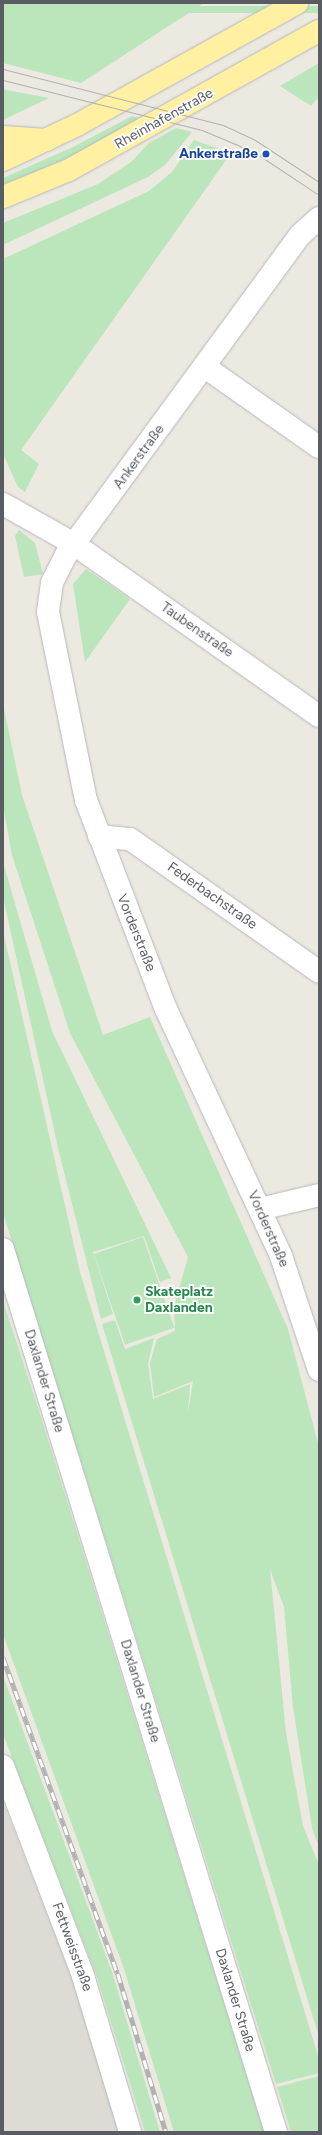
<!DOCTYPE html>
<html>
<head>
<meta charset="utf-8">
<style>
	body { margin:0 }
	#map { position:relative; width:322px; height:2135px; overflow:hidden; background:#ece9e0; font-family:Figtree,sans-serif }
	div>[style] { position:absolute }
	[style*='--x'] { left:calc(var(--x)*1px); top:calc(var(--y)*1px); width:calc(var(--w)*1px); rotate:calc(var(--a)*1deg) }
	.industrial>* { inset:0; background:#dddbd4 }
	.green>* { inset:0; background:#bbe5bb; transform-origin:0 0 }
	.roads { filter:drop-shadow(0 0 1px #b6b8bd) drop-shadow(0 0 1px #b6b8bd) }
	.minor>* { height:22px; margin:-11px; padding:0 11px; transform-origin:11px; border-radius:11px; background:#fff }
	.major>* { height:22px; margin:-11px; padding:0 11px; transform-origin:11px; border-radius:11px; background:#fff0a2 }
	.tram>* { height:1px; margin:-0.5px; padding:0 0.5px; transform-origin:0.5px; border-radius:0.5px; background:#b1b2b2 }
	.rail>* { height:4.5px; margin-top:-2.25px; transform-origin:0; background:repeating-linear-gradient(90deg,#fff 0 9px,#b1b2b2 0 18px); box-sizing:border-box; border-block:1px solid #b1b2b2 }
	.dots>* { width:11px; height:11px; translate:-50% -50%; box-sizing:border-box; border:2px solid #fff; border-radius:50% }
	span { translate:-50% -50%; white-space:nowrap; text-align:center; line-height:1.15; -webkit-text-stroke:3.5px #fff; paint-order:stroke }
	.street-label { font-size:14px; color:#595c61 }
	.transit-label { font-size:14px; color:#164399; font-weight:700 }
	.right { translate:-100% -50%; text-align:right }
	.leisure-label { font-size:14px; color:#27864d; font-weight:700 }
	.left { translate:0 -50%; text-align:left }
	.frame { position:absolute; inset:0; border:4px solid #595c61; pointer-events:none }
</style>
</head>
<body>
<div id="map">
	<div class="industrial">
		<i style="clip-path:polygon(3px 1802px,73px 1981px,119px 2132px,3px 2132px)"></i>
	</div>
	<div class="green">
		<i style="clip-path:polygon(3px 3px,204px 3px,81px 83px,3px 63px)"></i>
		<i style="left:319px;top:6px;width:7px;height:189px;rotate:90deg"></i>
		<i style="clip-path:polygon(319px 63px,319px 97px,311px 106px,280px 86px)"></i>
		<i style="clip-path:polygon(3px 89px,7px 90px,49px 98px,3px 120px)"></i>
		<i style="clip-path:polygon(132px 116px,141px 119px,63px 160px,3px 185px,3px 178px,73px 147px)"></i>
		<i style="clip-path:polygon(176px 128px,192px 132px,165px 165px,148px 177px,3px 245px,3px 223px,98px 184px,131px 162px,149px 143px)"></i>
		<i style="clip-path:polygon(194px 140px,222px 150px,229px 156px,21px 450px,39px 464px,25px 492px,18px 487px,3px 454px,3px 259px,149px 191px,172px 172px)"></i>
		<i style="clip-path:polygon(19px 530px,35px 543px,43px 574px,24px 577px,15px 536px)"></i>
		<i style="clip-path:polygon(86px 569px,130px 599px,85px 662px,73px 584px)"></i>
		<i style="clip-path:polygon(3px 704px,22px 795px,103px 1035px,150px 1017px,288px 1329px,319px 1447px,319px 1847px,312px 1828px,293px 1707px,284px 1607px,270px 1569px,286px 1733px,303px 1826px,319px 1865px,319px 2037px,102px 1324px,115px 1320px,125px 1349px,154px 1338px,148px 1364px,153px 1399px,190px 1384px,188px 1413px,193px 1381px,154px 1397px,150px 1363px,157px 1339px,175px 1331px,174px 1307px,188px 1257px,70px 1033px,12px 855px,3px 806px)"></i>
		<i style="clip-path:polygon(3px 862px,52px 1031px,171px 1278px,160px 1282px,144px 1236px,93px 1252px,113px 1314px,101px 1319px,59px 1152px,3px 897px)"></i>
		<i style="clip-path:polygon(3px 931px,80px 1272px,319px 2059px,319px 2073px,276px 2084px,3px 1213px)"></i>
		<i style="left:143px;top:1237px;width:96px;height:52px;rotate:71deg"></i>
		<i style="clip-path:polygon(3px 1301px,38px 1408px,264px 2132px,174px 2132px,124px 1969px,3px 1634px)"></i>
		<i style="clip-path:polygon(3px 1676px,112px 1972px,160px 2132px,145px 2132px,97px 1977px,3px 1734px)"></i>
		<i style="clip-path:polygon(319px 2076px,319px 2132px,291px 2132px,277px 2087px)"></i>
	</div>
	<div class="roads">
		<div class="minor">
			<i style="--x:319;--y:218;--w:25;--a:138"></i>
			<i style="--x:300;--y:235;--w:396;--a:126.2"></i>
			<i style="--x:66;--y:555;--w:31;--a:117"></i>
			<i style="--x:52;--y:583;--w:29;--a:98"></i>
			<i style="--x:48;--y:612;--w:192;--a:78.6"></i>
			<i style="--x:86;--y:800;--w:224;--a:69.1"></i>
			<i style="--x:166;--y:1009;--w:272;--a:65"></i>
			<i style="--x:281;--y:1256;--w:120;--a:71.6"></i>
			<i style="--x:205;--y:367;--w:139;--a:35.1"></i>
			<i style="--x:3;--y:504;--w:81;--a:29.4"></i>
			<i style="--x:74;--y:544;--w:299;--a:35.1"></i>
			<i style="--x:99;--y:836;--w:31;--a:6"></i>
			<i style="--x:130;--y:839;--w:231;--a:35.1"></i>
			<i style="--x:260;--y:1209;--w:61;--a:-13.3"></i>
			<i style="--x:3;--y:1249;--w:924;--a:72.82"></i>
			<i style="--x:3;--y:1766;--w:225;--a:69.1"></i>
			<i style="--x:83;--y:1976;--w:163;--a:73.2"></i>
		</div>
		<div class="major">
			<i style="--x:3;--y:137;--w:44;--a:3.9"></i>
			<i style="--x:3;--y:160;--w:82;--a:-25.3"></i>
			<i style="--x:77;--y:125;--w:252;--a:-29"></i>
			<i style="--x:3;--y:197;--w:71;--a:-22.2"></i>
			<i style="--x:69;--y:170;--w:286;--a:-29.1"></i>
		</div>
	</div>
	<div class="tram">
		<i style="--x:3;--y:69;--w:227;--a:14.3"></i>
		<i style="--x:223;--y:125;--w:35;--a:25"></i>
		<i style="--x:255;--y:140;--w:77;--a:33.3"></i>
		<i style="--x:3;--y:80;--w:205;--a:14.1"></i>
		<i style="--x:202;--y:130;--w:56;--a:22.9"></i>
		<i style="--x:254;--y:152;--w:78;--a:33.5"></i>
	</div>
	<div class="rail">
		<i style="--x:3;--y:1657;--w:337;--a:70.1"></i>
		<i style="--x:118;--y:1974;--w:165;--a:73.1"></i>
	</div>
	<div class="dots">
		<i style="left:266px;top:154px;background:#1a4fb4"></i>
		<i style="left:137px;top:1300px;background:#2e9e5b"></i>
	</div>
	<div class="street-label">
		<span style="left:164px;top:119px;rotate:-29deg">Rheinhafenstraße</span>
		<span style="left:139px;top:457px;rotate:-54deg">Ankerstraße</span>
		<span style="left:197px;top:630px;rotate:35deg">Taubenstraße</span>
		<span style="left:212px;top:896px;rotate:35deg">Federbachstraße</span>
		<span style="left:136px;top:933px;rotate:68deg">Vorderstraße</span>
		<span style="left:268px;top:1229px;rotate:66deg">Vorderstraße</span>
		<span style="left:44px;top:1381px;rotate:73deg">Daxlander Straße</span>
		<span style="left:140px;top:1691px;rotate:73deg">Daxlander Straße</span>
		<span style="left:72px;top:1947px;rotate:70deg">Fettweisstraße</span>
		<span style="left:235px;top:2000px;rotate:73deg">Daxlander Straße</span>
	</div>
	<div class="transit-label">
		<span class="right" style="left:258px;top:154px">Ankerstraße</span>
	</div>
	<div class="leisure-label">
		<span class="left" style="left:145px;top:1300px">Skateplatz<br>Daxlanden</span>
	</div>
	<div class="frame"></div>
</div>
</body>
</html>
